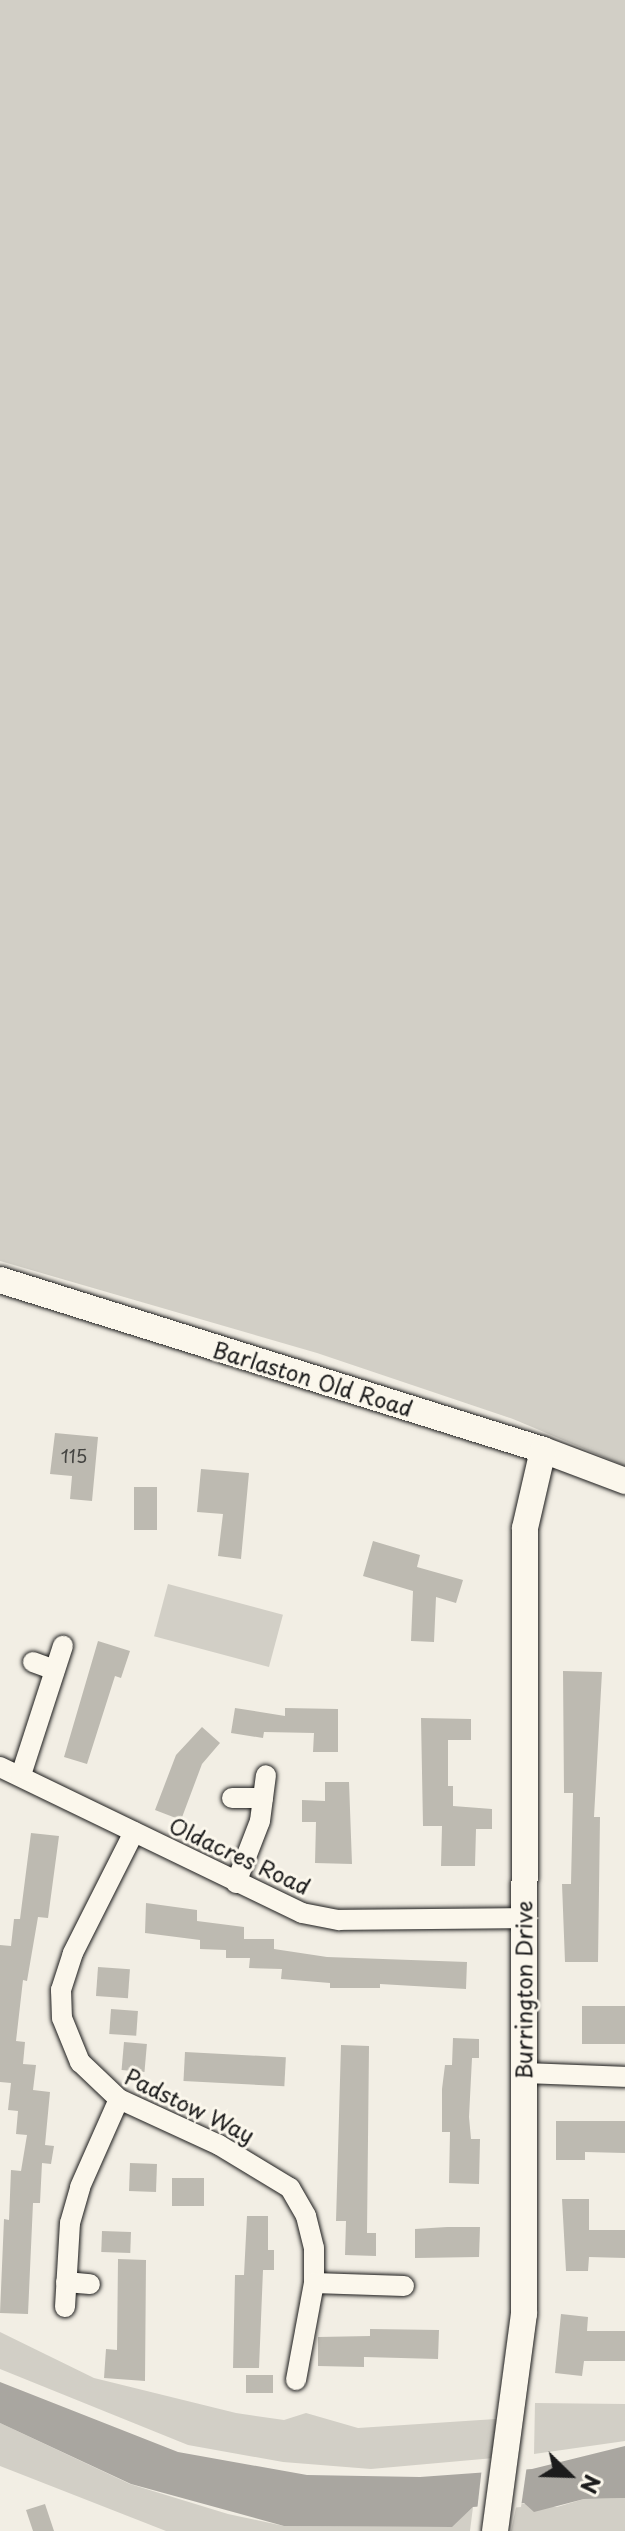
<!DOCTYPE html>
<html>
<head>
<meta charset="utf-8">
<style>
	body { margin:0 }
	#map { position:relative; width:625px; height:2531px; overflow:hidden; background:#f2eee4; font-family:"Playpen Sans",sans-serif }
	div>[style] { position:absolute }
	[style*='--x'] { left:calc(var(--x)*1px); top:calc(var(--y)*1px); width:calc(var(--w)*1px); rotate:calc(var(--a)*1deg) }
	.green>* { inset:0; background:#d2cfc6; transform-origin:0 0 }
	.water>* { inset:0; background:#a9a6a0 }
	.pier>* { inset:0; background:#f2eee4 }
	.building>* { inset:0; background:#bdbab1; transform-origin:0 0 }
	.roads { filter:drop-shadow(0 0 2px #1c1c1c) drop-shadow(0 0 2px #1c1c1c) }
	.minor>* { height:20px; margin:-10px; padding:0 10px; transform-origin:10px; border-radius:10px; background:#fbf7ec }
	.tertiary>* { height:26px; margin:-13px; padding:0 13px; transform-origin:13px; border-radius:13px; background:#fbf7ec }
	span { translate:-50% -50%; white-space:nowrap; text-align:center; line-height:1.15; -webkit-text-stroke:6px #fbf7ec; paint-order:stroke }
	.number-label { font-size:18px; color:#444441 }
	.number-label span { -webkit-text-stroke-width:0 }
	.street-label { font-size:22px; color:#1c1c1c }
	.north { position:absolute; left:529px; top:2435px; width:80px; height:80px; -webkit-text-stroke:6px #fbf7ec; paint-order:stroke; rotate:113deg; font-size:22px; font-weight:700; line-height:32px; text-align:center; color:#1c1c1c }
	.north::after { content:''; display:block; margin:auto; width:28px; height:36px; background:#1c1c1c; clip-path:polygon(50% 0,100% 100%,50% 72%,0 100%) }
</style>
</head>
<body>
<div id="map">
	<div class="green">
		<i style="clip-path:polygon(0 0,625px 0,625px 1466px,513px 1419px,317px 1353px,0 1261px)"></i>
		<i style="left:168px;top:1584px;width:119px;height:54px;rotate:15deg"></i>
		<i style="clip-path:polygon(0 2332px,94px 2378px,236px 2413px,284px 2420px,306px 2413px,358px 2428px,496px 2419px,494px 2458px,371px 2469px,283px 2462px,188px 2445px,0 2369px)"></i>
		<i style="clip-path:polygon(535px 2403px,625px 2404px,625px 2441px,534px 2454px)"></i>
		<i style="clip-path:polygon(0 2423px,130px 2484px,228px 2514px,284px 2526px,451px 2527px,473px 2507px,470px 2531px,166px 2531px,0 2466px)"></i>
		<i style="clip-path:polygon(625px 2498px,625px 2531px,511px 2531px,517px 2503px,557px 2507px,584px 2499px)"></i>
	</div>
	<div class="water">
		<i style="clip-path:polygon(0 2382px,178px 2452px,307px 2475px,420px 2477px,532px 2469px,625px 2446px,625px 2498px,584px 2499px,534px 2512px,524px 2503px,473px 2507px,452px 2527px,284px 2526px,131px 2484px,0 2423px)"></i>
	</div>
	<div class="pier">
		<i style="clip-path:polygon(527px 2465px,521px 2507px,477px 2511px,482px 2467px)"></i>
	</div>
	<div class="building">
		<i style="clip-path:polygon(55px 1433px,98px 1437px,92px 1501px,70px 1499px,72px 1476px,50px 1474px)"></i>
		<i style="clip-path:polygon(201px 1469px,249px 1473px,241px 1559px,218px 1556px,223px 1514px,197px 1512px)"></i>
		<i style="left:134px;top:1487px;width:23px;height:43px"></i>
		<i style="clip-path:polygon(373px 1541px,420px 1555px,417px 1567px,463px 1580px,456px 1603px,436px 1597px,434px 1642px,411px 1641px,413px 1591px,363px 1576px)"></i>
		<i style="clip-path:polygon(98px 1641px,130px 1651px,121px 1678px,115px 1676px,87px 1764px,64px 1757px)"></i>
		<i style="clip-path:polygon(563px 1671px,602px 1672px,594px 1817px,600px 1817px,598px 1962px,565px 1962px,562px 1884px,571px 1884px,573px 1793px,564px 1793px)"></i>
		<i style="clip-path:polygon(235px 1708px,285px 1716px,285px 1708px,338px 1709px,338px 1752px,313px 1752px,314px 1733px,264px 1732px,263px 1738px,231px 1733px)"></i>
		<i style="clip-path:polygon(421px 1718px,471px 1719px,471px 1740px,448px 1740px,448px 1786px,453px 1786px,453px 1806px,492px 1809px,492px 1829px,476px 1829px,475px 1866px,441px 1866px,442px 1826px,423px 1826px)"></i>
		<i style="clip-path:polygon(202px 1727px,220px 1743px,202px 1764px,181px 1820px,155px 1810px,176px 1755px)"></i>
		<i style="clip-path:polygon(325px 1782px,349px 1782px,352px 1864px,315px 1863px,316px 1822px,302px 1822px,302px 1800px,325px 1801px)"></i>
		<i style="clip-path:polygon(31px 1833px,59px 1836px,48px 1918px,38px 1917px,27px 1981px,23px 1980px,16px 2041px,25px 2042px,23px 2064px,36px 2065px,33px 2090px,50px 2092px,45px 2145px,54px 2146px,51px 2164px,42px 2163px,40px 2203px,33px 2203px,28px 2314px,0 2313px,4px 2219px,9px 2220px,11px 2170px,21px 2171px,27px 2135px,16px 2134px,18px 2111px,8px 2110px,11px 2083px,0 2082px,0 1945px,11px 1946px,14px 1919px,20px 1919px)"></i>
		<i style="clip-path:polygon(146px 1903px,197px 1910px,197px 1921px,244px 1927px,244px 1939px,274px 1939px,274px 1949px,327px 1957px,467px 1962px,466px 1989px,380px 1984px,380px 1988px,330px 1988px,330px 1983px,281px 1979px,282px 1969px,249px 1968px,250px 1958px,226px 1958px,226px 1950px,200px 1949px,200px 1940px,145px 1933px)"></i>
		<i style="left:98px;top:1967px;width:32px;height:29px;rotate:4deg"></i>
		<i style="left:582px;top:2006px;width:43px;height:38px"></i>
		<i style="left:111px;top:2009px;width:27px;height:25px;rotate:4deg"></i>
		<i style="clip-path:polygon(453px 2038px,479px 2039px,479px 2058px,472px 2058px,469px 2117px,471px 2139px,480px 2139px,479px 2184px,449px 2183px,450px 2132px,442px 2132px,442px 2089px,445px 2065px,452px 2065px)"></i>
		<i style="left:124px;top:2042px;width:23px;height:28px;rotate:5deg"></i>
		<i style="clip-path:polygon(341px 2045px,369px 2046px,367px 2233px,376px 2233px,376px 2256px,345px 2255px,346px 2221px,336px 2221px)"></i>
		<i style="left:185px;top:2052px;width:101px;height:29px;rotate:3deg"></i>
		<i style="clip-path:polygon(556px 2121px,625px 2121px,625px 2153px,585px 2152px,585px 2160px,556px 2160px)"></i>
		<i style="left:130px;top:2163px;width:27px;height:28px;rotate:2deg"></i>
		<i style="left:172px;top:2178px;width:32px;height:28px"></i>
		<i style="clip-path:polygon(562px 2199px,589px 2199px,589px 2230px,625px 2230px,625px 2258px,589px 2257px,588px 2271px,566px 2271px)"></i>
		<i style="clip-path:polygon(247px 2216px,268px 2216px,268px 2250px,274px 2250px,274px 2270px,263px 2270px,259px 2368px,233px 2368px,235px 2275px,244px 2275px)"></i>
		<i style="clip-path:polygon(447px 2227px,480px 2227px,479px 2257px,415px 2258px,415px 2229px)"></i>
		<i style="left:102px;top:2231px;width:29px;height:21px;rotate:2deg"></i>
		<i style="clip-path:polygon(118px 2259px,146px 2260px,145px 2381px,104px 2378px,106px 2349px,117px 2350px)"></i>
		<i style="clip-path:polygon(561px 2314px,588px 2317px,587px 2331px,625px 2331px,625px 2361px,584px 2361px,582px 2376px,555px 2373px)"></i>
		<i style="clip-path:polygon(370px 2329px,439px 2330px,438px 2359px,364px 2357px,364px 2367px,318px 2366px,318px 2337px,370px 2336px)"></i>
		<i style="left:246px;top:2375px;width:27px;height:18px"></i>
		<i style="clip-path:polygon(45px 2504px,54px 2531px,33px 2531px,26px 2510px)"></i>
	</div>
	<div class="roads">
		<div class="minor">
			<i style="--x:33;--y:1662;--w:23;--a:20"></i>
			<i style="--x:0;--y:1767;--w:335;--a:25.8"></i>
			<i style="--x:302;--y:1913;--w:38;--a:11"></i>
			<i style="--x:339;--y:1920;--w:185;--a:-0.6"></i>
			<i style="--x:21;--y:1775;--w:136;--a:-72"></i>
			<i style="--x:232;--y:1798;--w:31;--a:0"></i>
			<i style="--x:134;--y:1832;--w:136;--a:116.8"></i>
			<i style="--x:73;--y:1953;--w:39;--a:108"></i>
			<i style="--x:61;--y:1990;--w:28;--a:88"></i>
			<i style="--x:62;--y:2018;--w:48;--a:67.8"></i>
			<i style="--x:80;--y:2062;--w:54;--a:43.5"></i>
			<i style="--x:119;--y:2099;--w:110;--a:24.7"></i>
			<i style="--x:219;--y:2145;--w:83;--a:31.2"></i>
			<i style="--x:290;--y:2188;--w:32;--a:60"></i>
			<i style="--x:306;--y:2216;--w:33;--a:76"></i>
			<i style="--x:314;--y:2248;--w:35;--a:90"></i>
			<i style="--x:314;--y:2283;--w:90;--a:1.9"></i>
			<i style="--x:236;--y:1883;--w:66;--a:-68.8"></i>
			<i style="--x:260;--y:1821;--w:46;--a:-82.6"></i>
			<i style="--x:522;--y:2073;--w:103;--a:2.2"></i>
			<i style="--x:66;--y:2282;--w:24;--a:5"></i>
			<i style="--x:65;--y:2307;--w:84;--a:-86.6"></i>
			<i style="--x:70;--y:2223;--w:37;--a:-74"></i>
			<i style="--x:80;--y:2187;--w:96;--a:-66.1"></i>
			<i style="--x:296;--y:2380;--w:99;--a:-79.5"></i>
		</div>
		<div class="tertiary">
			<i style="--x:0;--y:1280;--w:569;--a:17.38"></i>
			<i style="--x:543;--y:1450;--w:88;--a:20.7"></i>
			<i style="--x:495;--y:2531;--w:219;--a:-82.4"></i>
			<i style="--x:524;--y:2314;--w:786;--a:-89.93"></i>
			<i style="--x:525;--y:1528;--w:80;--a:-77"></i>
		</div>
	</div>
	<div class="number-label">
		<span style="left:74px;top:1456px">115</span>
	</div>
	<div class="street-label">
		<span style="left:313px;top:1378px;rotate:17deg">Barlaston Old Road</span>
		<span style="left:240px;top:1855px;rotate:25deg">Oldacres Road</span>
		<span style="left:523px;top:1990px;rotate:-90deg">Burrington Drive</span>
		<span style="left:190px;top:2105px;rotate:26deg">Padstow Way</span>
	</div>
	<div class="north">N</div>
</div>
</body>
</html>
